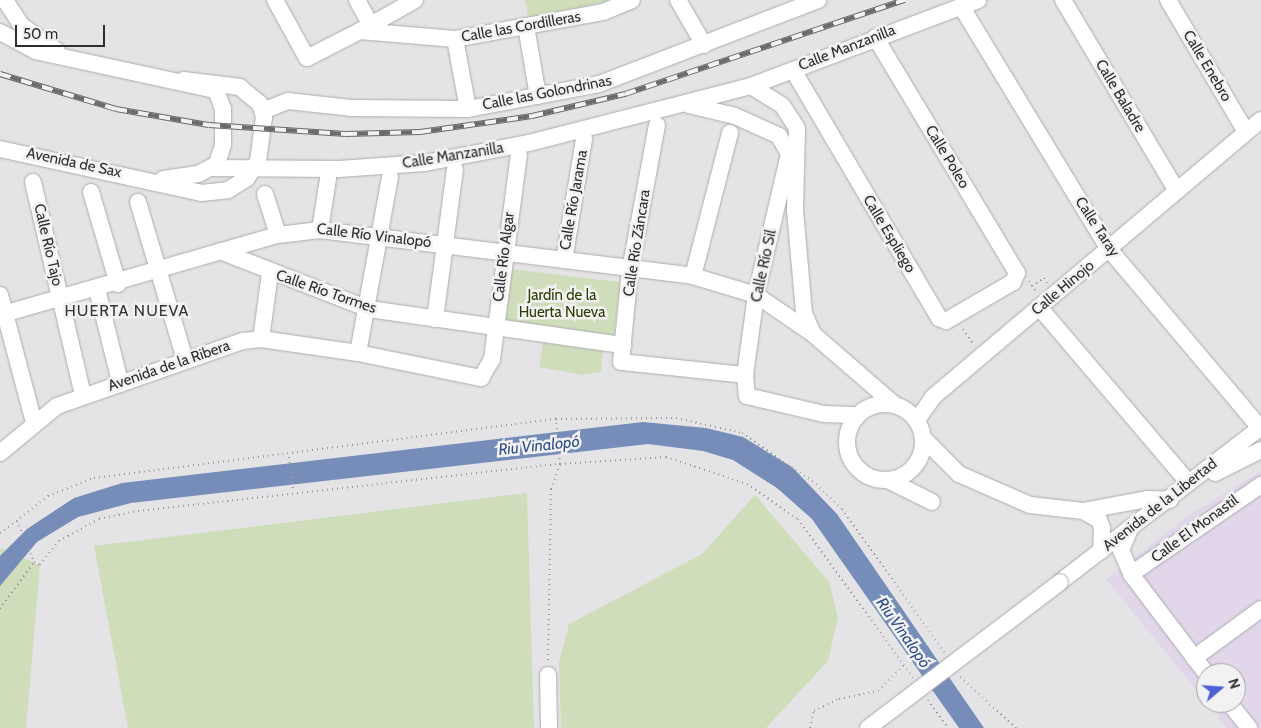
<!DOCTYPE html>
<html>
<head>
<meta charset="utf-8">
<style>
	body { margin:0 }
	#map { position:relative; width:1261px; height:728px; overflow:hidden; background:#e4e4e6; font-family:Cabin,sans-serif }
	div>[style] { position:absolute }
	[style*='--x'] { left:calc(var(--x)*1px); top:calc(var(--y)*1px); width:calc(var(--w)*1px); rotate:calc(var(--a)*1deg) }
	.industrial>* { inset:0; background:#e1d6ea }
	.green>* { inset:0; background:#d0ddbb; transform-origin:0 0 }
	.water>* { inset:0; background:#768db9 }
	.path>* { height:2px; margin-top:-1px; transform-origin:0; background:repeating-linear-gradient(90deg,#989899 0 1px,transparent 0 5px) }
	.roads { filter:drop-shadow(0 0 1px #acacae) drop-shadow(0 0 1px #acacae) }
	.minor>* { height:16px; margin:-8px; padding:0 8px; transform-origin:8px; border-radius:8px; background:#fff }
	.minor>.ring { margin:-8px; padding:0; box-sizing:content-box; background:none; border:16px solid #fff; border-radius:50% }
	.rail>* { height:5.5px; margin-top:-2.75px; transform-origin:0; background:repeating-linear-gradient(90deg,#f2f2f3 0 11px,#6b6b6c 0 22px); box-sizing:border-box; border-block:1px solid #6b6b6c }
	.bridges { filter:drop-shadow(0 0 1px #acacae) drop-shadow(0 0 1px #acacae) }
	.minor-bridge>* { height:16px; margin:-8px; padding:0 8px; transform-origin:8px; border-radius:8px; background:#fff }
	span { translate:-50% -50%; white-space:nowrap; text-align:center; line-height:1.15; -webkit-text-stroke:5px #f2f2f3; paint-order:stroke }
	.street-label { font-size:15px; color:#2e2e2e }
	.park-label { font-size:15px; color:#2e3c02 }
	.neighbourhood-label { font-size:16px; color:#353536; letter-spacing:1px }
	.water-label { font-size:16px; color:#324e88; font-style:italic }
	.north { position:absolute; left:1196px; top:663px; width:50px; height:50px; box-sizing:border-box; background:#f2f2f3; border:1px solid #a4a4a4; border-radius:50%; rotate:72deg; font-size:14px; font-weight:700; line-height:20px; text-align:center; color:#2e2e2e }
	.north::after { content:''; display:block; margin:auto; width:18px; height:22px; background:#4f5fd4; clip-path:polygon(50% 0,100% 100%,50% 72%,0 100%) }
	.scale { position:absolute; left:15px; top:25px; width:90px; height:22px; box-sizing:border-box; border:2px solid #2e2e2e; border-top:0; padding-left:6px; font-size:15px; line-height:18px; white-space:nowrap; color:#2e2e2e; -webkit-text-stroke:4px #f2f2f3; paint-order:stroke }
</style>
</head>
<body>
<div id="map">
	<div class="industrial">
		<i style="clip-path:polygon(1261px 471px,1261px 728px,1227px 728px,1207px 703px,1236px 703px,1236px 673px,1206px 673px,1206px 702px,1106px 579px,1194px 512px)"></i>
	</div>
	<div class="green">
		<i style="clip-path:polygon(525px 0,612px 0,529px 19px)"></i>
		<i style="left:512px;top:269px;width:109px;height:56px;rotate:7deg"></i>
		<i style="clip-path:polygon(543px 343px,603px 351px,601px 372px,583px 375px,539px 367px)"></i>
		<i style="clip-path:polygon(527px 493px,534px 728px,128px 728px,94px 546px)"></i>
		<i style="clip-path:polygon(755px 495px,829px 582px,838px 617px,828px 661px,766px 728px,561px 728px,559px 662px,569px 624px,702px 554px)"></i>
		<i style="clip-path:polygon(0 548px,40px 565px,26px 728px,0 728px)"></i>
	</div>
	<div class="water">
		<i style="clip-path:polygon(643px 422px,706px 428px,743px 437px,792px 467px,837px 514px,984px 728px,959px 728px,812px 519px,777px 488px,733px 460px,703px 451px,648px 444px,131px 503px,78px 517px,37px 542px,0 586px,0 556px,27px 529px,74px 498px,122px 483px)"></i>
	</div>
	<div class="path">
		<i style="--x:1029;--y:281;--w:12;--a:55"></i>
		<i style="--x:1032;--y:286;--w:14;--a:-34"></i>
		<i style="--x:1044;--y:278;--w:6;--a:59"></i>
		<i style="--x:963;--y:329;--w:19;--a:55"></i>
		<i style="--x:289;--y:457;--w:35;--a:83"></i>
		<i style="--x:17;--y:521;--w:44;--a:67.5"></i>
		<i style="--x:34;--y:562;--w:7;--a:27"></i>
		<i style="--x:40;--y:565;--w:31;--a:-52"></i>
		<i style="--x:59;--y:541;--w:46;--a:-28.8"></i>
		<i style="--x:99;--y:519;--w:40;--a:-12"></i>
		<i style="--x:138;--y:511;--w:425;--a:-6.4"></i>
		<i style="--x:560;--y:464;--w:106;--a:-3.8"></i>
		<i style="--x:666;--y:457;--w:85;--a:18.4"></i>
		<i style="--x:747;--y:484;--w:62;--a:34.5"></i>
		<i style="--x:798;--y:519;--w:196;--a:54.1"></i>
		<i style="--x:0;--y:533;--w:61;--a:-37.6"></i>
		<i style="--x:48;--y:496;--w:49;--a:-21.4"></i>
		<i style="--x:94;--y:478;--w:466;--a:-7.3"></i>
		<i style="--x:556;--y:419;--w:120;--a:-0.5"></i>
		<i style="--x:676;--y:418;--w:68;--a:12.8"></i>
		<i style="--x:742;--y:433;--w:90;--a:34.6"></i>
		<i style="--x:816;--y:484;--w:36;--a:44"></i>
		<i style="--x:842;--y:509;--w:176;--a:54.5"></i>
		<i style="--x:0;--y:609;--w:58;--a:-54.1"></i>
		<i style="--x:548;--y:660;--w:171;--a:-89"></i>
		<i style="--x:551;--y:489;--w:27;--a:-70"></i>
		<i style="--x:560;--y:464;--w:44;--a:-95.2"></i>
		<i style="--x:960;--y:677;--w:76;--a:42.3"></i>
		<i style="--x:928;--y:700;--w:34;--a:54"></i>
		<i style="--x:810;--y:728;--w:17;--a:-77"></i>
		<i style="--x:814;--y:711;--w:28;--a:-26"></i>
		<i style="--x:839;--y:699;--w:40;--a:-12"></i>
		<i style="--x:878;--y:691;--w:37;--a:-45"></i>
	</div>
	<div class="roads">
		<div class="minor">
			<i style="--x:5;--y:0;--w:30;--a:57"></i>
			<i style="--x:21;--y:25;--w:44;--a:35.8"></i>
			<i style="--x:275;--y:0;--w:66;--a:61.1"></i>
			<i style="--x:307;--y:58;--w:59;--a:-27"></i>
			<i style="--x:357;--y:0;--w:29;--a:61"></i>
			<i style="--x:415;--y:0;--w:63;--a:150.6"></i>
			<i style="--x:360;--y:31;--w:95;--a:4.8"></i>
			<i style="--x:455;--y:39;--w:150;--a:-10.3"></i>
			<i style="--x:603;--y:12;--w:31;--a:-22"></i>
			<i style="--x:678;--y:0;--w:52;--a:60"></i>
			<i style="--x:1063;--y:0;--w:222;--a:59.2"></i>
			<i style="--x:1168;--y:0;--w:153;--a:59.4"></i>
			<i style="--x:961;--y:6;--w:285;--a:58.7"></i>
			<i style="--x:1109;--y:249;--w:234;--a:49.8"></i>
			<i style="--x:526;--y:26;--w:71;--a:80.3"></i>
			<i style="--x:0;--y:32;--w:40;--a:28"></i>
			<i style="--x:35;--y:51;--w:185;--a:12.2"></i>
			<i style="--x:216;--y:90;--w:20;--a:70"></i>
			<i style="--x:223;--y:109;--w:36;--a:90"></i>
			<i style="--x:223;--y:145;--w:20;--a:108"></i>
			<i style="--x:217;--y:164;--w:21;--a:152"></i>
			<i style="--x:198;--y:174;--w:35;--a:172"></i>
			<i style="--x:455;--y:39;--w:71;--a:79.5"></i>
			<i style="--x:793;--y:70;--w:288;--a:59.5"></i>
			<i style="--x:939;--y:318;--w:8;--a:23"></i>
			<i style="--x:946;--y:321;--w:78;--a:-30.2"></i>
			<i style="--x:1013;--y:282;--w:10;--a:-66"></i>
			<i style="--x:1017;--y:273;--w:275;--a:-121"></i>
			<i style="--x:751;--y:86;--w:36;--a:32"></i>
			<i style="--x:782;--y:105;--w:27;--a:57"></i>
			<i style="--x:797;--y:128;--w:82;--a:91.4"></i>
			<i style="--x:795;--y:210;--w:103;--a:85"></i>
			<i style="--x:804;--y:313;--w:23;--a:67"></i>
			<i style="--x:689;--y:105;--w:47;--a:13.4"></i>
			<i style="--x:735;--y:116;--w:48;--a:24.4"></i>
			<i style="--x:779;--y:136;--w:21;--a:61"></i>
			<i style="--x:789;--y:154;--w:145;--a:103.2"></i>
			<i style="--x:756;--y:295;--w:81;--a:97.8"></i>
			<i style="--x:745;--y:375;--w:21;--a:85"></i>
			<i style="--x:747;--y:396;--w:79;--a:13.2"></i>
			<i style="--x:824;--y:414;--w:34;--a:2"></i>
			<i style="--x:263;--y:111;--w:27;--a:-22"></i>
			<i style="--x:288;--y:101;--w:63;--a:6.3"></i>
			<i style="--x:351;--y:108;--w:117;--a:0.5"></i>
			<i style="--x:468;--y:109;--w:133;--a:-10.8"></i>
			<i style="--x:599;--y:84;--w:235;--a:-21"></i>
			<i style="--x:657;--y:125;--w:147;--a:100.5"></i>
			<i style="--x:630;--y:270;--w:92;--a:95.6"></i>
			<i style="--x:621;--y:362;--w:125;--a:6"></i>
			<i style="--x:0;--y:149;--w:206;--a:12.3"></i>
			<i style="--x:201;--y:193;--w:27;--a:-6"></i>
			<i style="--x:228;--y:190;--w:22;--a:-32"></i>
			<i style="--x:247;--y:178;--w:20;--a:-57"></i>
			<i style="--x:258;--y:161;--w:44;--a:-82.2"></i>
			<i style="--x:264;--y:117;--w:14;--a:-107"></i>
			<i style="--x:260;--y:104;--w:26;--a:-140"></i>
			<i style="--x:240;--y:87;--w:57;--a:-173"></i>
			<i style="--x:213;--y:168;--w:126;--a:0.5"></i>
			<i style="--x:339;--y:169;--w:86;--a:-4"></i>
			<i style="--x:425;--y:163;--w:106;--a:-10.9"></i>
			<i style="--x:529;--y:143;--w:229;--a:-14.4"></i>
			<i style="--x:751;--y:86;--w:243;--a:-20.7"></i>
			<i style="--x:33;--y:182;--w:219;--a:76.8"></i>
			<i style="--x:91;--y:192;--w:96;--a:73.6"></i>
			<i style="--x:265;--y:194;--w:43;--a:72.4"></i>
			<i style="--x:138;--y:202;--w:165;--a:73.4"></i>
			<i style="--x:320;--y:230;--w:52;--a:-81.1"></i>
			<i style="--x:220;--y:251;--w:160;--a:21.3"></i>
			<i style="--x:369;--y:309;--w:257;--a:8.1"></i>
			<i style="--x:564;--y:260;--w:123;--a:-80.6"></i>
			<i style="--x:693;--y:276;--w:148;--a:-75.5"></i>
			<i style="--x:97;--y:289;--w:96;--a:76.1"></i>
			<i style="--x:0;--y:295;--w:132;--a:75.1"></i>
			<i style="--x:1039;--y:307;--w:231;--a:49.6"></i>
			<i style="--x:0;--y:315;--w:289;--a:-16.1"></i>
			<i style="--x:278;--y:235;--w:42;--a:-6.8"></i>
			<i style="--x:320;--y:230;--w:376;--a:7"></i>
			<i style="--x:693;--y:276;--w:66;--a:16.8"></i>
			<i style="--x:756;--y:295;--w:69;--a:34.4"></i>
			<i style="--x:813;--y:334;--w:108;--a:40.9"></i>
			<i style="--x:435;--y:319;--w:151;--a:-82.4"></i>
			<i style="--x:261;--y:339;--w:67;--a:-82.2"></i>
			<i style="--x:358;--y:353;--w:179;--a:-79.7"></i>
			<i class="ring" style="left:847px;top:404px;width:60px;height:60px"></i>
			<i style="--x:917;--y:420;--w:28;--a:-55"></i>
			<i style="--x:933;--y:397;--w:429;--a:-40.2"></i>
			<i style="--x:923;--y:438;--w:51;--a:45"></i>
			<i style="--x:959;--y:474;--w:77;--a:23.6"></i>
			<i style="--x:1030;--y:505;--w:53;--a:6.5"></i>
			<i style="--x:1083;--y:511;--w:65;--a:-10.6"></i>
			<i style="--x:1147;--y:499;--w:23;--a:2"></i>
			<i style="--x:0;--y:453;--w:74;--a:-39.5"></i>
			<i style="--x:57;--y:406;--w:197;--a:-19.3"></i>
			<i style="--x:243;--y:341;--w:18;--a:-6"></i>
			<i style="--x:261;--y:339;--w:98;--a:8.2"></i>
			<i style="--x:358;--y:353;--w:126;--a:11.5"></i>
			<i style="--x:481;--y:378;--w:22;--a:-60"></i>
			<i style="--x:492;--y:359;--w:206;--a:-82.5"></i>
			<i style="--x:1215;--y:473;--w:51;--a:-26.6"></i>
			<i style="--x:888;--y:480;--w:49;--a:26.6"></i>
			<i style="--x:1083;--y:511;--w:18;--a:29"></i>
			<i style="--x:1099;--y:520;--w:9;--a:69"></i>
			<i style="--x:1102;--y:528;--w:23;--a:92"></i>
			<i style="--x:1130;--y:529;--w:23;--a:113"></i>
			<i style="--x:1121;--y:550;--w:26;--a:67"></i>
			<i style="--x:1131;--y:574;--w:124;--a:52.9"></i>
			<i style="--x:1131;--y:574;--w:158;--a:-34.4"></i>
			<i style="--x:1060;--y:582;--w:254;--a:-37.6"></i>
			<i style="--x:1194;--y:658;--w:83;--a:-36.2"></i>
			<i style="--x:548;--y:675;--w:53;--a:88.9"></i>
			<i style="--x:1229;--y:703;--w:32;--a:51"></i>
		</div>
	</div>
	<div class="rail">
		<i style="--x:0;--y:74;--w:121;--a:16.8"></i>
		<i style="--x:116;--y:109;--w:94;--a:9.8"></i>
		<i style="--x:209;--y:125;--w:137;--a:3.8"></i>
		<i style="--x:346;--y:134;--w:74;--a:-1.5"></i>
		<i style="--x:420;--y:132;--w:113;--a:-8.1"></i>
		<i style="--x:532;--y:116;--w:96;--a:-13.3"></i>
		<i style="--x:625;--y:94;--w:295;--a:-18.6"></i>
	</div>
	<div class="bridges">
		<div class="minor-bridge">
			<i style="--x:868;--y:728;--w:241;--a:-37.2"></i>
		</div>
	</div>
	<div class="street-label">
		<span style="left:521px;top:27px;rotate:-10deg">Calle las Cordilleras</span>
		<span style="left:847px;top:48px;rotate:-21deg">Calle Manzanilla</span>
		<span style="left:1207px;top:66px;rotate:59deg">Calle Enebro</span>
		<span style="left:547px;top:93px;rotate:-11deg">Calle las Golondrinas</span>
		<span style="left:1120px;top:96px;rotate:59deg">Calle Baladre</span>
		<span style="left:453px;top:156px;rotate:-9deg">Calle Manzanilla</span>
		<span style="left:947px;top:157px;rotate:59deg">Calle Poleo</span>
		<span style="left:74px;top:163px;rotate:12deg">Avenida de Sax</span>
		<span style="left:574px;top:200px;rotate:-80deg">Calle Río Jarama</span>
		<span style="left:1097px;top:227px;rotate:57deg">Calle Taray</span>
		<span style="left:889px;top:234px;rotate:59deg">Calle Espliego</span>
		<span style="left:374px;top:236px;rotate:7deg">Calle Río Vinalopó</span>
		<span style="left:637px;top:243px;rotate:-81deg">Calle Río Záncara</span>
		<span style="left:48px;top:245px;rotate:77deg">Calle Río Tajo</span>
		<span style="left:504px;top:257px;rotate:-83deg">Calle Río Algar</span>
		<span style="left:764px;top:266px;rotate:-78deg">Calle Río Sil</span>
		<span style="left:1063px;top:288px;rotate:-40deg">Calle Hinojo</span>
		<span style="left:326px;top:292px;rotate:19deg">Calle Río Tormes</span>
		<span style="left:169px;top:366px;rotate:-19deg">Avenida de la Ribera</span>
		<span style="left:1160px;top:505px;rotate:-38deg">Avenida de la Libertad</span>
		<span style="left:1195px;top:529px;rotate:-36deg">Calle El Monastil</span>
	</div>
	<div class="park-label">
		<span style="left:562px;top:304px">Jardín de la<br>Huerta Nueva</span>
	</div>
	<div class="neighbourhood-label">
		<span style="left:127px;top:311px">HUERTA NUEVA</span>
	</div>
	<div class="water-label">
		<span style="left:539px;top:446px;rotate:-6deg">Riu Vinalopó</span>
		<span style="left:903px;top:633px;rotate:55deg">Riu Vinalopó</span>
	</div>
	<div class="north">N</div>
	<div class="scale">50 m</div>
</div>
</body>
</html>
